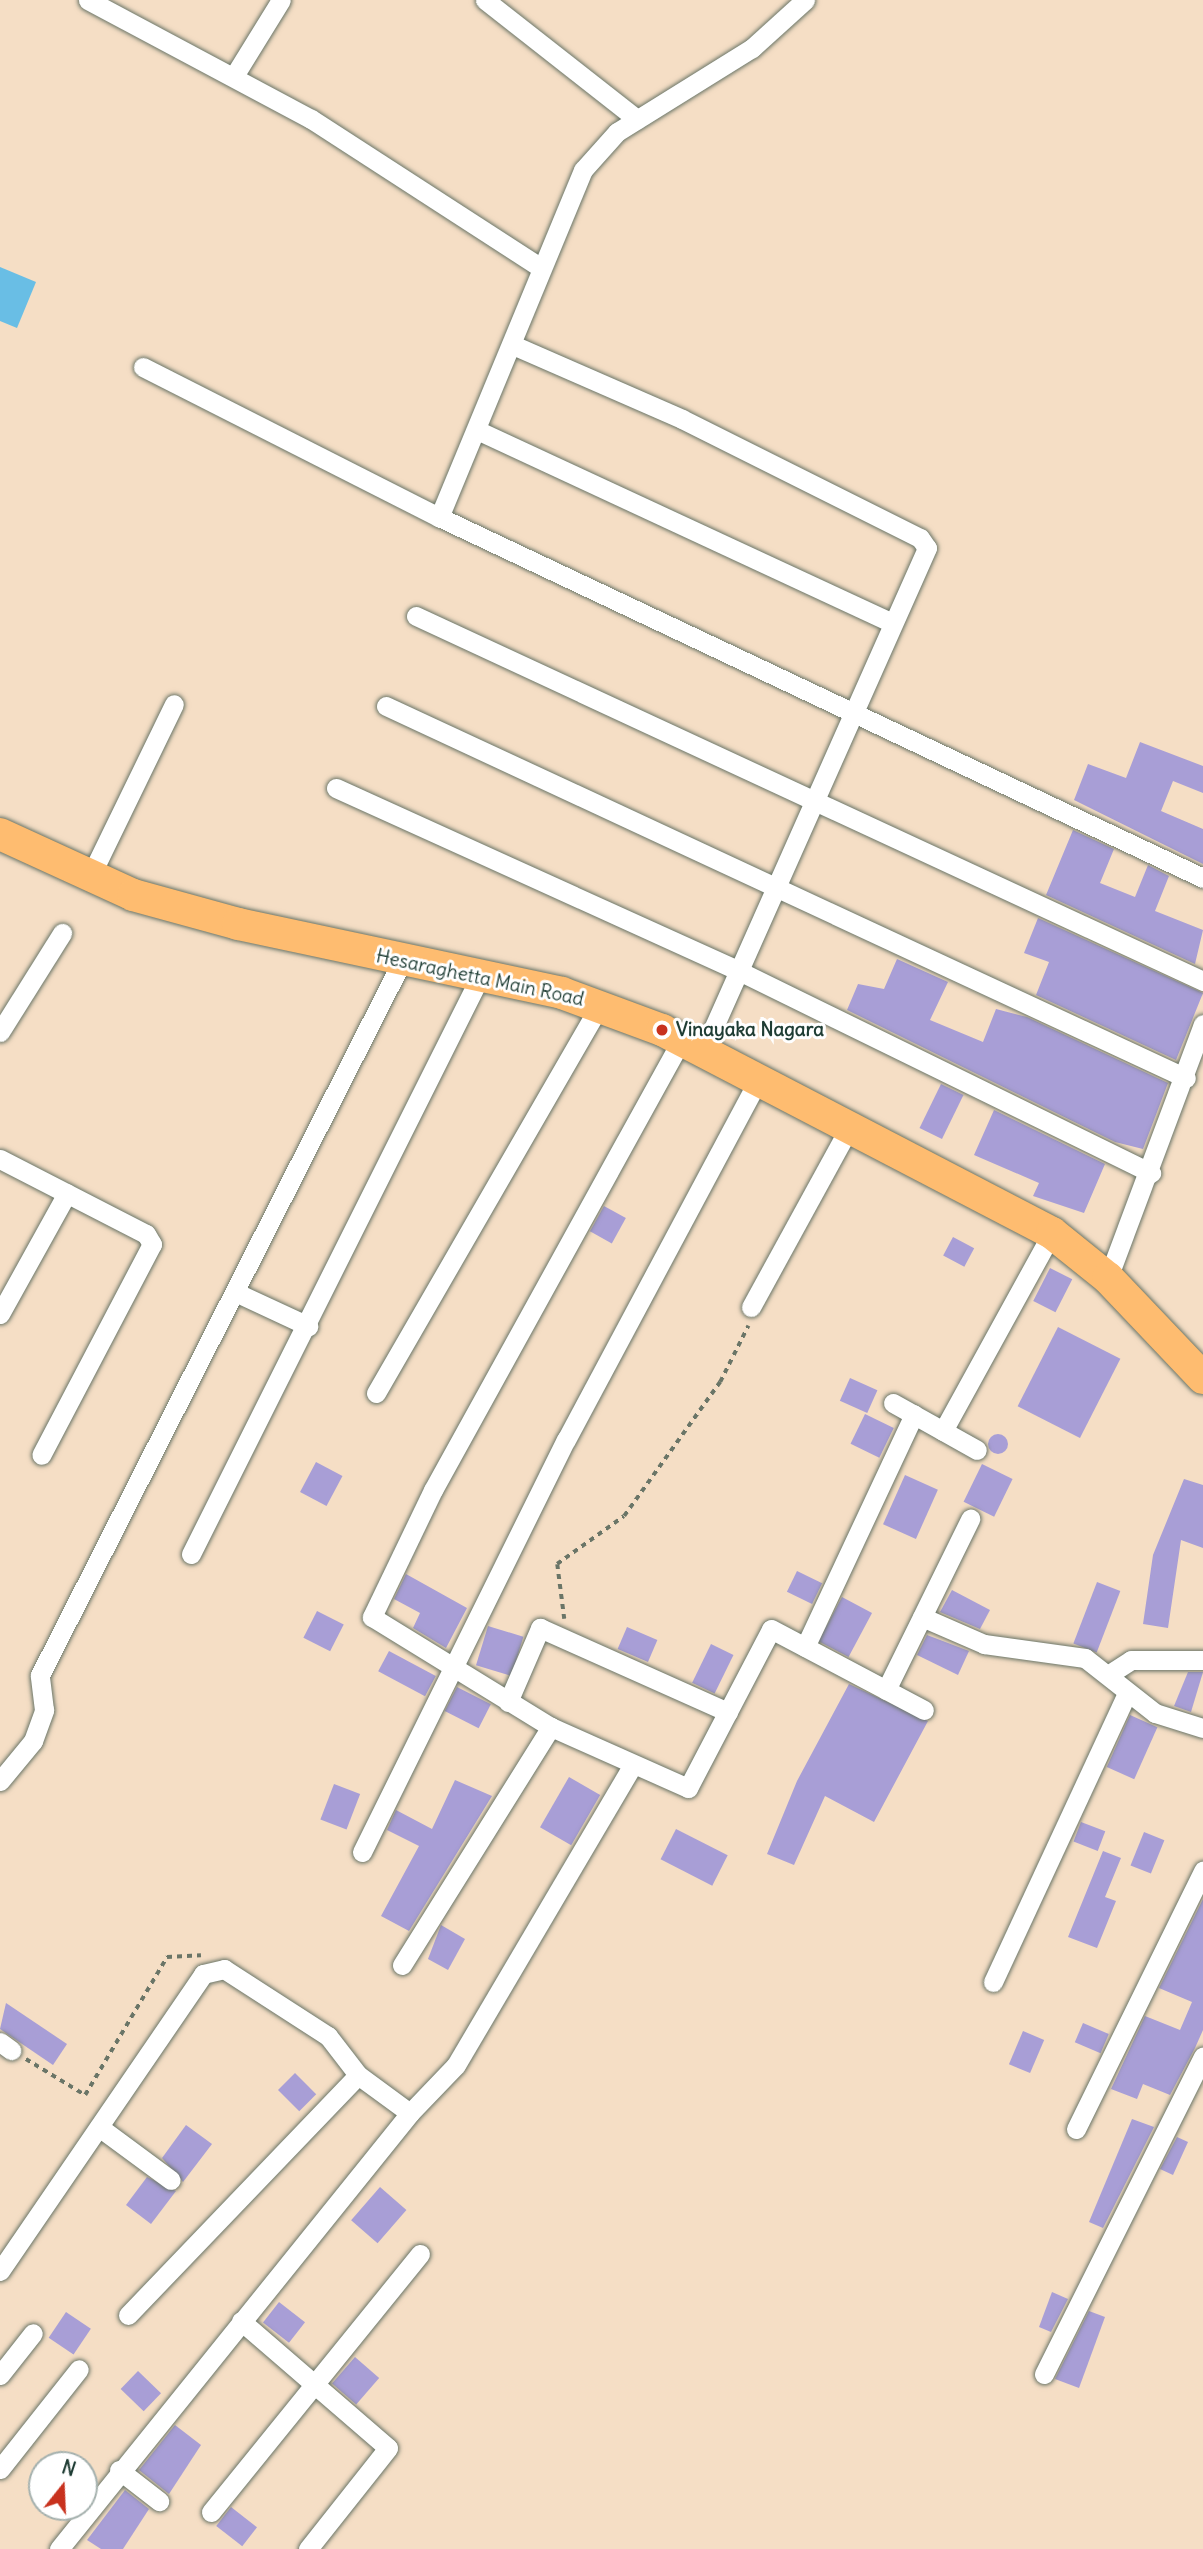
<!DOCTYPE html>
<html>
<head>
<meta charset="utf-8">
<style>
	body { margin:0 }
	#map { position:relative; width:1203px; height:2549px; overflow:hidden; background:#f5dec5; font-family:Delius,sans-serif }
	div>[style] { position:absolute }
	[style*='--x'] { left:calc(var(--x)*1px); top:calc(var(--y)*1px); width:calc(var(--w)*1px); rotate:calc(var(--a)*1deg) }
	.water>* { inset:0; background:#69bee5 }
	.building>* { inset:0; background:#a89ed6; transform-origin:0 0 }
	.round { border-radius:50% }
	.path>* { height:3.5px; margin-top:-1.75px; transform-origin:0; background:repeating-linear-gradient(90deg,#6a7567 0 5px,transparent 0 10px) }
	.roads { filter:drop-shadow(0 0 2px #6a7567) drop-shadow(0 0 2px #6a7567) }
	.minor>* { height:19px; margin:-9.5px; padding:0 9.5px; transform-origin:9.5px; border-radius:9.5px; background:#fff }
	.primary>* { height:32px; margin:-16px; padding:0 16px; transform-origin:16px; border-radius:16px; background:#febc70 }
	.dots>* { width:19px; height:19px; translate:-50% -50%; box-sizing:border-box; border:4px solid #fff; border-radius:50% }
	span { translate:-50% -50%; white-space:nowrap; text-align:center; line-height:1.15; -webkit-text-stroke:6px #fff; paint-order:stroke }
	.street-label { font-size:19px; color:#1f3d34 }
	.poi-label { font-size:19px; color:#1f3d34; font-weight:700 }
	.left { translate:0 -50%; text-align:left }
	.north { position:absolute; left:28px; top:2451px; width:70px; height:70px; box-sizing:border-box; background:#fff; border:2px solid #a5b1ae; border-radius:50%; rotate:18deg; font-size:19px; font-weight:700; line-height:28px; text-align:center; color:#1f3d34 }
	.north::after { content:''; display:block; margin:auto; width:24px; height:32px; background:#c8321e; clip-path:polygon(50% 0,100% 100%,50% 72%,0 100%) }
</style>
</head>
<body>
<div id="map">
	<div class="water">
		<i style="clip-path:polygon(0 267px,36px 282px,17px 328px,0 321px)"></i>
	</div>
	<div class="building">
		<i style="clip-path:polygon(1140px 742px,1203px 766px,1203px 793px,1173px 781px,1161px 811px,1203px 829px,1203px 864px,1074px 800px,1088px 764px,1126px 778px)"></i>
		<i style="clip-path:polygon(1073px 830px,1114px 849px,1100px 883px,1135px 897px,1148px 865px,1169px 876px,1155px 911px,1203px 930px,1195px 964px,1046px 895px)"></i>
		<i style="clip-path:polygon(1038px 918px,1203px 993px,1176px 1060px,1036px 995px,1049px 962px,1024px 953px)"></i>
		<i style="clip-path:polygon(897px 959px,948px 982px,930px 1020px,983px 1042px,996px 1009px,1027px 1017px,1168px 1083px,1143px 1149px,1115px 1142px,847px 1010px,858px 984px,884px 989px)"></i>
		<i style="left:941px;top:1084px;width:25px;height:49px;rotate:26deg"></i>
		<i style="clip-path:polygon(994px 1110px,1105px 1164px,1084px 1213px,1033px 1196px,1039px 1183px,974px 1155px)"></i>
		<i style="left:604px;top:1206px;width:25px;height:29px;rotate:29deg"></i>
		<i style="left:953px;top:1237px;width:24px;height:21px;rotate:28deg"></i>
		<i style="left:1050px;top:1268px;width:25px;height:37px;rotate:27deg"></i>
		<i style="left:1058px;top:1327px;width:70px;height:89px;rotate:27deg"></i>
		<i style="left:850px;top:1378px;width:30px;height:25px;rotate:24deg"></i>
		<i style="left:865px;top:1414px;width:32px;height:33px;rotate:26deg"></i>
		<i class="round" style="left:988px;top:1434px;width:20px;height:20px"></i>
		<i style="left:316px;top:1462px;width:30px;height:34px;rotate:28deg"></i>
		<i style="left:982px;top:1464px;width:34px;height:42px;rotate:26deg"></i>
		<i style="left:905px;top:1475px;width:36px;height:54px;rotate:24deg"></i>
		<i style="clip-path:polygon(1184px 1479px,1203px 1485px,1203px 1548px,1181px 1540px,1168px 1628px,1143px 1624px,1153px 1555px)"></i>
		<i style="left:797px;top:1571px;width:28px;height:23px;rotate:26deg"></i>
		<i style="clip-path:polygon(406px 1574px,467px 1608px,446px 1648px,413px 1628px,420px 1613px,394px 1599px)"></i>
		<i style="left:1097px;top:1582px;width:25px;height:66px;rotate:21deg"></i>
		<i style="clip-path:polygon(952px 1590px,990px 1610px,980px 1629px,940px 1612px)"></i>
		<i style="left:842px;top:1597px;width:34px;height:50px;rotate:28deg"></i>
		<i style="left:317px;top:1611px;width:30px;height:30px;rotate:27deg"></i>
		<i style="left:488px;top:1626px;width:37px;height:41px;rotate:17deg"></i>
		<i style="left:627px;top:1627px;width:33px;height:24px;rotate:23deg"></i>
		<i style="clip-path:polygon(927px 1635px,969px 1651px,958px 1675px,917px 1655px)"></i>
		<i style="left:711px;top:1644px;width:25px;height:43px;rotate:26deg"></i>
		<i style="left:389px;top:1651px;width:53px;height:23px;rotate:28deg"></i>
		<i style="clip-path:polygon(1188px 1672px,1203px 1672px,1191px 1712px,1174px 1706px)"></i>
		<i style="clip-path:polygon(849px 1684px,928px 1721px,874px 1822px,825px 1796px,794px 1865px,767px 1854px,797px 1781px)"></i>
		<i style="left:457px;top:1687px;width:38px;height:27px;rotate:27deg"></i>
		<i style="left:1130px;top:1715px;width:30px;height:57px;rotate:24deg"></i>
		<i style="left:569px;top:1777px;width:36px;height:58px;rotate:30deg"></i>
		<i style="clip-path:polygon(455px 1780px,492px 1796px,409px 1931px,381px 1916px,419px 1846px,387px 1830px,396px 1810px,432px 1829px)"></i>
		<i style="left:334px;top:1784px;width:28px;height:38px;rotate:21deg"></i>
		<i style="left:1081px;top:1822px;width:26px;height:21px;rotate:21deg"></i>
		<i style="left:676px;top:1829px;width:58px;height:34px;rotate:27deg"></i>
		<i style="left:1144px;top:1832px;width:22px;height:36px;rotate:22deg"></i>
		<i style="clip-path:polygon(1103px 1851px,1121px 1858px,1105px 1897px,1116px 1901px,1097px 1948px,1068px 1937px)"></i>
		<i style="clip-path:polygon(1203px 1899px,1203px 2030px,1195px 2048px,1170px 2095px,1143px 2084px,1137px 2099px,1111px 2089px,1145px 2016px,1180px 2030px,1192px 2002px,1159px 1988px)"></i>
		<i style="clip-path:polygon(441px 1925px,465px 1939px,448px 1970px,428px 1959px)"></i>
		<i style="clip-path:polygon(6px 2003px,67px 2044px,53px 2065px,0 2029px)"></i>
		<i style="left:1083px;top:2023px;width:28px;height:21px;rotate:23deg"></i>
		<i style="left:1023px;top:2031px;width:23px;height:36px;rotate:23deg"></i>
		<i style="left:295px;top:2073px;width:30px;height:24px;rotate:45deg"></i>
		<i style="clip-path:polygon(1132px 2119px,1154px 2127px,1103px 2228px,1089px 2222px)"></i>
		<i style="clip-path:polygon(186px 2125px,212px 2144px,183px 2182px,162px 2158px)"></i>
		<i style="clip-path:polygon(1177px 2137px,1188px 2142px,1173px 2175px,1160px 2169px)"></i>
		<i style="clip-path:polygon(147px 2177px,176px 2191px,151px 2224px,126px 2205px)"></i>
		<i style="left:380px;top:2187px;width:35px;height:44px;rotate:41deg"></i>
		<i style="clip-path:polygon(1052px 2292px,1068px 2299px,1051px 2332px,1039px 2327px)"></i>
		<i style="left:279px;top:2302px;width:33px;height:26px;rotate:38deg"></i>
		<i style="clip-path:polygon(1089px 2311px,1105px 2317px,1079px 2388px,1055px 2379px)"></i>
		<i style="left:66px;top:2312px;width:30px;height:31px;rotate:34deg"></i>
		<i style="left:355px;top:2357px;width:32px;height:35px;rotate:41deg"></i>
		<i style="left:138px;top:2371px;width:32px;height:25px;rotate:44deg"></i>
		<i style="clip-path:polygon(175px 2425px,201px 2445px,169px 2494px,139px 2470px)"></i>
		<i style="clip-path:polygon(125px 2490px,149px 2509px,123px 2549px,101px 2549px,87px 2540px)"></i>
		<i style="left:231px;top:2507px;width:33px;height:24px;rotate:38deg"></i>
	</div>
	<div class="path">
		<i style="--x:564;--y:1619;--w:55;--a:-97.3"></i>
		<i style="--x:557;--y:1564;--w:82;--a:-35.6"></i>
		<i style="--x:624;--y:1516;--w:165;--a:-54.4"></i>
		<i style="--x:720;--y:1382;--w:63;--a:-63.4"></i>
		<i style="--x:26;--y:2059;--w:69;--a:31.4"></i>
		<i style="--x:85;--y:2095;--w:161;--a:-59.3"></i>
		<i style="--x:167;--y:1957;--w:34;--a:-3"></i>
	</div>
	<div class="roads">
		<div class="minor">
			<i style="--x:88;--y:0;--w:253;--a:28.1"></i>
			<i style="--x:311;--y:119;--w:274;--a:32.9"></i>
			<i style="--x:485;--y:0;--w:193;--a:38.1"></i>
			<i style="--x:805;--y:0;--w:72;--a:137.8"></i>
			<i style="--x:752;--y:48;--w:159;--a:148.1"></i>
			<i style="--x:617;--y:132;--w:51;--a:131.8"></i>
			<i style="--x:583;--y:170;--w:376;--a:112.5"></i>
			<i style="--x:439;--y:517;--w:845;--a:25.29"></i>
			<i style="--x:234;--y:76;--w:89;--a:-58.3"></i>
			<i style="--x:513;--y:345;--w:184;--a:23.6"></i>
			<i style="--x:682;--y:419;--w:266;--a:26.6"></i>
			<i style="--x:920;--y:538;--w:12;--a:55"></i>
			<i style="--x:927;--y:548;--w:548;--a:113.99"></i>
			<i style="--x:143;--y:367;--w:332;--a:26.9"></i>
			<i style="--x:479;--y:431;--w:455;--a:24.9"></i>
			<i style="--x:416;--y:616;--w:868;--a:24.88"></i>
			<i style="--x:386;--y:706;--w:882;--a:24.94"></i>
			<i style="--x:336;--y:788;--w:443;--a:24.4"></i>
			<i style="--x:739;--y:971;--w:459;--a:26.1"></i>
			<i style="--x:90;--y:877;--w:192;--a:-64.1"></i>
			<i style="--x:0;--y:1032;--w:117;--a:-57.9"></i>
			<i style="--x:682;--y:1039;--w:515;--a:118.9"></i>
			<i style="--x:433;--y:1490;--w:141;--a:115.7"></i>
			<i style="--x:372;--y:1617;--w:210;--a:31.6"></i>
			<i style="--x:551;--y:1727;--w:150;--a:24"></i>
			<i style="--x:688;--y:1788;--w:179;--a:-62.4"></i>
			<i style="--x:771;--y:1629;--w:173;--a:27.9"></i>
			<i style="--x:0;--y:1159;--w:164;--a:27.2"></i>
			<i style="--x:146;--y:1234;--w:12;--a:59"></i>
			<i style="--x:152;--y:1244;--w:238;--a:117.7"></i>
			<i style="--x:1108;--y:1278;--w:271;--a:-69.5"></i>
			<i style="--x:235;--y:1292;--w:81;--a:25"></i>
			<i style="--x:751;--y:1307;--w:209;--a:-61.3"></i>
			<i style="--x:0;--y:1314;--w:138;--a:-61"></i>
			<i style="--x:376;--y:1393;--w:448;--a:-60"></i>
			<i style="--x:893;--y:1403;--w:96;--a:29.2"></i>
			<i style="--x:943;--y:1431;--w:226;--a:-61.2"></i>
			<i style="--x:191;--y:1554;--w:645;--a:-63.4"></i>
			<i style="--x:922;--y:1617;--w:68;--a:23.5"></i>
			<i style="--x:984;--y:1644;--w:102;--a:7.9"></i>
			<i style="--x:1085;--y:1658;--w:89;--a:38.2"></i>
			<i style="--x:1155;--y:1713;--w:50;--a:17.4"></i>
			<i style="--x:805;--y:1647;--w:257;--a:-64.9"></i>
			<i style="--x:1111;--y:1673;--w:24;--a:-33"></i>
			<i style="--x:1131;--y:1660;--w:72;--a:0"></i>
			<i style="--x:886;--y:1690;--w:191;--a:-63.8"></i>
			<i style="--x:508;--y:1702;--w:81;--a:-66.6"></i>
			<i style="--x:540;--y:1628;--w:206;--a:24.1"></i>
			<i style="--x:0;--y:1781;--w:52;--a:-50.5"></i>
			<i style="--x:33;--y:1741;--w:33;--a:-70"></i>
			<i style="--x:44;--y:1710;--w:35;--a:-97"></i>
			<i style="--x:40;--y:1675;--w:801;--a:-63.11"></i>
			<i style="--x:362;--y:1852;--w:460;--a:-63.7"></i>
			<i style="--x:566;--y:1440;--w:412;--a:-61.9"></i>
			<i style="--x:402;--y:1965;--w:281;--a:-58"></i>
			<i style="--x:993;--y:1982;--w:319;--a:-65.1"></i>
			<i style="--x:0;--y:2042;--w:14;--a:36"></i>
			<i style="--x:99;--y:2127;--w:89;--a:36.4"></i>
			<i style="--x:1076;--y:2129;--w:288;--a:-63.8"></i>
			<i style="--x:0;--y:2271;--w:360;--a:-55.6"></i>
			<i style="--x:203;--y:1974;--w:22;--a:-13"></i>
			<i style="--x:224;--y:1969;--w:124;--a:32.8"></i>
			<i style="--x:328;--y:2036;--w:49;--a:52.4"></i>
			<i style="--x:128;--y:2315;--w:332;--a:-46.2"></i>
			<i style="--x:358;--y:2075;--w:64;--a:36.2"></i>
			<i style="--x:410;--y:2113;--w:66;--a:-46.2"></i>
			<i style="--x:456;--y:2065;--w:347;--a:-59.5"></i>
			<i style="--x:241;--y:2321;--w:194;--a:40.8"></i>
			<i style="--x:388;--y:2448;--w:129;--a:128.4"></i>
			<i style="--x:1044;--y:2374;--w:355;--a:-63.4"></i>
			<i style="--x:0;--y:2375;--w:53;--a:-51.8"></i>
			<i style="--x:0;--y:2469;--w:127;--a:-51.7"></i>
			<i style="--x:119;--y:2470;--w:51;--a:37.8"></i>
			<i style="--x:211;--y:2512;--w:332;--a:-51"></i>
			<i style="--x:59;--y:2549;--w:560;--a:-51.16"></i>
		</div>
		<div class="primary">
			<i style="--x:0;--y:834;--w:146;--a:24.6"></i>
			<i style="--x:133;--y:895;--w:109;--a:15.4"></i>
			<i style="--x:238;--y:924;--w:331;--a:12"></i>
			<i style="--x:562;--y:993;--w:107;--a:20.3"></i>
			<i style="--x:662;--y:1030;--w:440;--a:27.5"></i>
			<i style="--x:1052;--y:1233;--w:72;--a:38.8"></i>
			<i style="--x:1108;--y:1278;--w:138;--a:46.5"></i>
		</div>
	</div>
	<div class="dots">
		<i style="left:662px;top:1030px;background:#c8321e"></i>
	</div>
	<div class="street-label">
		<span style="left:480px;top:978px;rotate:12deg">Hesaraghetta Main Road</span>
	</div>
	<div class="poi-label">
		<span class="left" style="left:676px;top:1030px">Vinayaka Nagara</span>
	</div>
	<div class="north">N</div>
</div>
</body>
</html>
